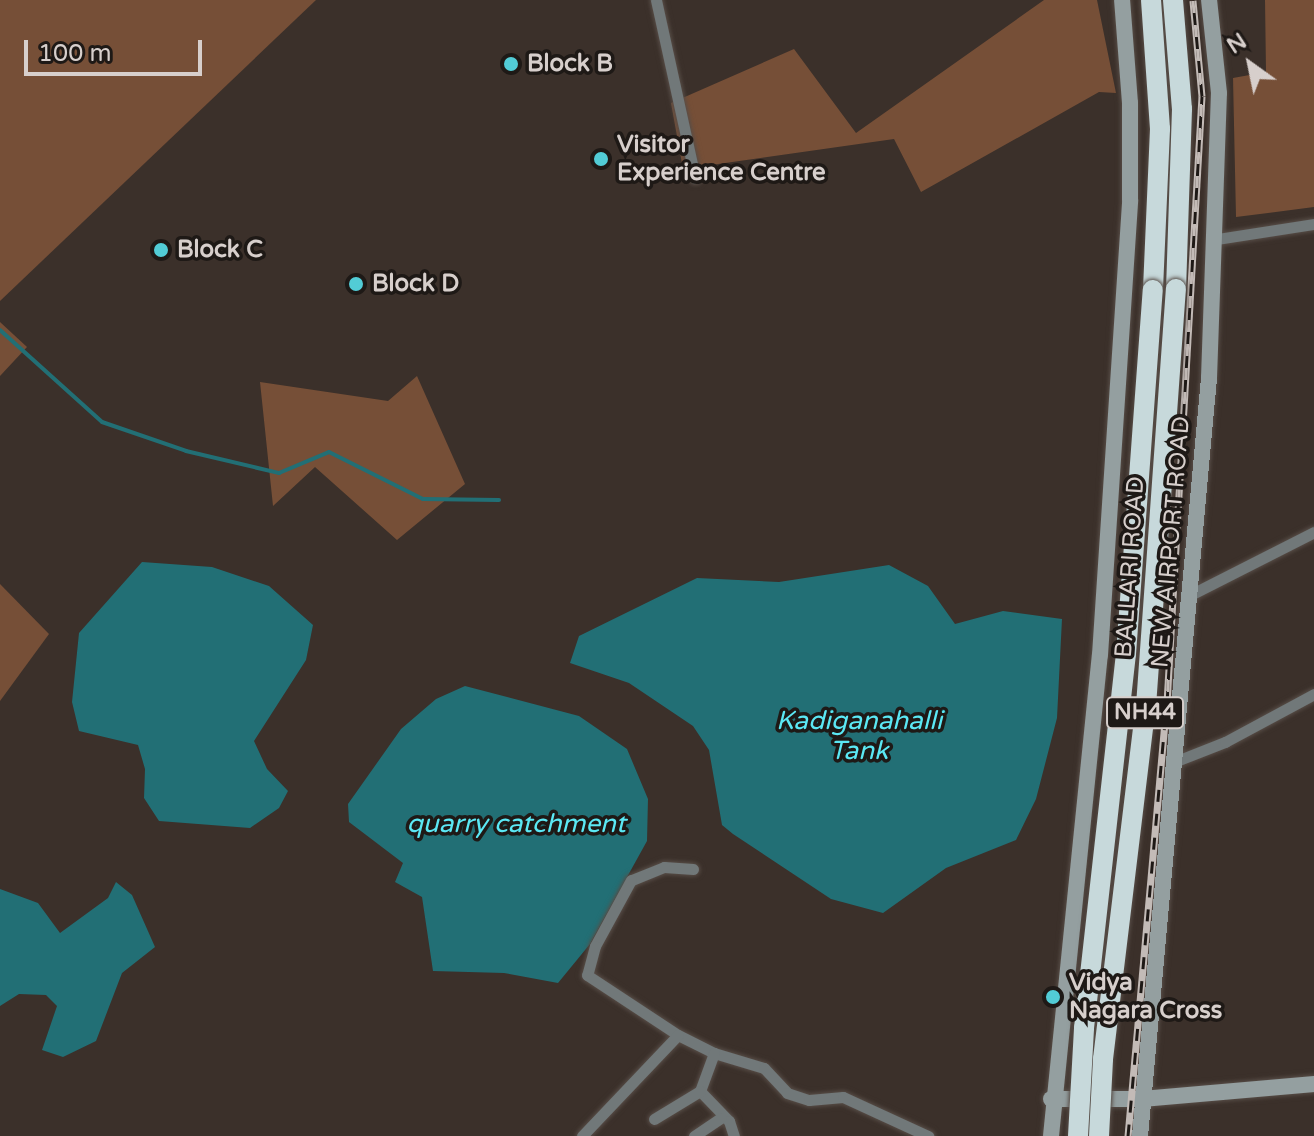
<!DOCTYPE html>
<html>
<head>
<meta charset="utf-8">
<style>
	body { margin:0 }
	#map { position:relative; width:1314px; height:1136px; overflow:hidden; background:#3b302a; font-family:"Varela Round",sans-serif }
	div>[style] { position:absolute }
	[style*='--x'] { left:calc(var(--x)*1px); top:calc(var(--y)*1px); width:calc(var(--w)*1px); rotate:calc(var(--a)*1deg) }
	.green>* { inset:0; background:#764f37 }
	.water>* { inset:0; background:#226f75 }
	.stream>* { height:4px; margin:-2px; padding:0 2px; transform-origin:2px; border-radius:2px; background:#226f75 }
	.roads { filter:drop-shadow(0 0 2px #574d47) drop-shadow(0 0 2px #574d47) }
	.street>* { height:11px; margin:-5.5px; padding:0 5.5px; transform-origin:5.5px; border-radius:5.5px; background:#717879 }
	.secondary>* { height:16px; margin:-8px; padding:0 8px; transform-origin:8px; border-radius:8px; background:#949fa0 }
	.highway>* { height:20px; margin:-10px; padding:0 10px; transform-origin:10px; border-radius:10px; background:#c7d9db }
	.rail>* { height:7px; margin-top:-3.5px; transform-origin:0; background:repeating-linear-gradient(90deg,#1e1916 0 12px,#c3bbb7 0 24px); box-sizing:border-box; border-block:2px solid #c3bbb7 }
	.bridges { filter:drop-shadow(0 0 2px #574d47) drop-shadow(0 0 2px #574d47) }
	.highway-bridge>* { height:20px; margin:-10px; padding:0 10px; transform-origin:10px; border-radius:10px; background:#c7d9db }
	.dots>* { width:22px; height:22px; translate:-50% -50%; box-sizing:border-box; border:4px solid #1e1916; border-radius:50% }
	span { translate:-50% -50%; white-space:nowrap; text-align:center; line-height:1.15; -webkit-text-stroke:7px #1e1916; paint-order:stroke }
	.shield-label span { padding:2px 6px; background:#1e1916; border:2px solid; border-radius:6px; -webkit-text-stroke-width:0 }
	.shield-label { font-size:22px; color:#d7cfcc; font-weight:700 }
	.poi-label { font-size:24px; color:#d7cfcc; font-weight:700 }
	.left { translate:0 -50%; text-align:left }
	.street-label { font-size:24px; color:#d7cfcc }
	.water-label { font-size:26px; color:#5be8f4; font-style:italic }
	.north { position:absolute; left:1210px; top:24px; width:80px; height:80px; -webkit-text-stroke:6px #1e1916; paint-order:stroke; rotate:327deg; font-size:22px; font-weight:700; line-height:32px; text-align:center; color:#d7cfcc }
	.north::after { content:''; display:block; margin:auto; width:28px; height:36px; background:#d7cfcc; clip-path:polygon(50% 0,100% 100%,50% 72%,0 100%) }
	.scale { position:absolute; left:24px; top:40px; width:178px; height:36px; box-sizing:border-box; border:4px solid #d7cfcc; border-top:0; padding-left:10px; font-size:24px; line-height:28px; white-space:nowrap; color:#d7cfcc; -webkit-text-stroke:6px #1e1916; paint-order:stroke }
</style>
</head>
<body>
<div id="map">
	<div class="green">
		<i style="clip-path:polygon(0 0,316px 0,0 301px)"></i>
		<i style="clip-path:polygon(1044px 0,1097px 0,1116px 93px,1099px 92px,921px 192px,894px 139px,683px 169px,671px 103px,794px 49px,856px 133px)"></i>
		<i style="clip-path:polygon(1265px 0,1314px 0,1314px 207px,1236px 217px,1233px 78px,1266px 72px)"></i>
		<i style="clip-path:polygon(0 322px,27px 347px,0 376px)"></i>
		<i style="clip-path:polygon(417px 376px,465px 484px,397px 540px,315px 467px,273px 506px,260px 382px,388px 401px)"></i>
		<i style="clip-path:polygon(0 584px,49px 634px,0 701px)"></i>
	</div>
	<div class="water">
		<i style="clip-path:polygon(142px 562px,212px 567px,269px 586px,313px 625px,306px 660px,254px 741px,267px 769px,288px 791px,279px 808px,250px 828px,159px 821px,144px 798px,145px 769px,138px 745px,79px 731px,72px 702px,79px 633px)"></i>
		<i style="clip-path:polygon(889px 565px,928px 586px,955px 624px,1003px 611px,1062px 619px,1057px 718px,1036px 799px,1016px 840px,946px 868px,883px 913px,831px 899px,733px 834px,722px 825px,709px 750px,693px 726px,629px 683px,570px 663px,579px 636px,697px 578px,779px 582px)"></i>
		<i style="clip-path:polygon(465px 686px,579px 716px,627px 749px,648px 799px,647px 841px,590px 944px,558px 983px,504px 973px,433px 971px,422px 897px,395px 882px,403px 863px,349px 822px,348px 804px,401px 729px,436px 699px)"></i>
		<i style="clip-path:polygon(116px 882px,132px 895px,155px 947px,122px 973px,96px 1041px,63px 1057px,42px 1050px,57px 1006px,46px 995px,19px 994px,0 1006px,0 889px,38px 903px,60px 933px,108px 898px)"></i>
	</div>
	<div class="stream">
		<i style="--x:0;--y:330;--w:137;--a:42"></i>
		<i style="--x:102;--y:422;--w:89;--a:19"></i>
		<i style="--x:186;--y:451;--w:96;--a:13.3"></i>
		<i style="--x:279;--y:473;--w:54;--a:-22.8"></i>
		<i style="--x:329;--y:452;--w:105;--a:26.6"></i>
		<i style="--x:423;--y:499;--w:76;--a:0.8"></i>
	</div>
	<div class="roads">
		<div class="street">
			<i style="--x:656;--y:0;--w:182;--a:77.6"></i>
			<i style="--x:1217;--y:239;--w:98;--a:-8.8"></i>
			<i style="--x:1192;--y:594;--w:137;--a:-26.9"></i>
			<i style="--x:1174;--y:762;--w:55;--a:-21.4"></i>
			<i style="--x:1225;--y:742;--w:101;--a:-28.3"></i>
			<i style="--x:693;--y:869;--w:29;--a:-176"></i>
			<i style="--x:664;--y:867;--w:35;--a:158"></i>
			<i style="--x:631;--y:880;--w:75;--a:118.6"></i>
			<i style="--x:595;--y:946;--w:30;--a:105"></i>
			<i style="--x:587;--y:975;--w:109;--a:33.4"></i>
			<i style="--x:678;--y:1035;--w:40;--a:26.6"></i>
			<i style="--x:714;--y:1053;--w:52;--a:16.7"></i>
			<i style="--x:764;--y:1068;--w:34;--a:47"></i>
			<i style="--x:787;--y:1093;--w:23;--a:18"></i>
			<i style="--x:809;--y:1100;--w:34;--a:-5"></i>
			<i style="--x:843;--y:1097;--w:94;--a:24.6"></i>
			<i style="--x:714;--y:1053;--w:40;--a:110.2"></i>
			<i style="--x:700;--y:1091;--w:42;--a:46"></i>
			<i style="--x:729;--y:1121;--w:16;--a:72"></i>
			<i style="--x:654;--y:1119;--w:54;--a:-31.3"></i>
			<i style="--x:582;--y:1136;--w:139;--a:-46.5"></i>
			<i style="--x:694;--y:1136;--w:32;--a:-34"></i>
		</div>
		<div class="secondary">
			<i style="--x:1051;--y:1099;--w:91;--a:0"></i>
			<i style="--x:1142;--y:1099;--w:173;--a:-5"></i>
			<i style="--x:1051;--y:1136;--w:483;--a:-84.2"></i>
			<i style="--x:1100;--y:655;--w:456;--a:-86.2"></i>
			<i style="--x:1130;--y:200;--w:97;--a:-90"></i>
			<i style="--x:1130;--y:103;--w:103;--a:-94.4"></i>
			<i style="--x:1140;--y:1136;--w:761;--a:-84.8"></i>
			<i style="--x:1209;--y:378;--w:285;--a:-88"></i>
			<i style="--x:1219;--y:93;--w:94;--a:-96.1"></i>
		</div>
		<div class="highway">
			<i style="--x:1151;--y:0;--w:129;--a:86"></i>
			<i style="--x:1160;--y:129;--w:161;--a:92.5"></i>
			<i style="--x:1173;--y:0;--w:109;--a:85.3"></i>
			<i style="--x:1182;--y:109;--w:180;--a:91.9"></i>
		</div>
	</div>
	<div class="rail">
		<i style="--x:1128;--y:1136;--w:435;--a:-84.9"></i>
		<i style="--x:1167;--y:703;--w:608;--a:-86.7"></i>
		<i style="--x:1202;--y:96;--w:96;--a:-95.4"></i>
	</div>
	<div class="bridges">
		<div class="highway-bridge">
			<i style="--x:1078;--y:1136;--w:108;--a:-86.8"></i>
			<i style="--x:1084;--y:1028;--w:376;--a:-83.6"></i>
			<i style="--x:1126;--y:654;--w:365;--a:-85.8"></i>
			<i style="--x:1099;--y:1136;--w:77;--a:-87"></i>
			<i style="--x:1103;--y:1059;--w:356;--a:-83.1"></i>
			<i style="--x:1146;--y:706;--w:418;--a:-85.9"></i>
		</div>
	</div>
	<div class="dots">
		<i style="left:511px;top:64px;background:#52ccd6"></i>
		<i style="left:601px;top:159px;background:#52ccd6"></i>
		<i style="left:161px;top:250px;background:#52ccd6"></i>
		<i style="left:356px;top:284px;background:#52ccd6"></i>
		<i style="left:1053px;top:997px;background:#52ccd6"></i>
	</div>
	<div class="shield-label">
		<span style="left:1145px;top:713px">NH44</span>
	</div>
	<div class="poi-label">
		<span class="left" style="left:527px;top:64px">Block B</span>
		<span class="left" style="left:617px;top:159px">Visitor<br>Experience Centre</span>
		<span class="left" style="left:177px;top:250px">Block C</span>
		<span class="left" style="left:372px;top:284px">Block D</span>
		<span class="left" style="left:1069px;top:997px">Vidya<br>Nagara Cross</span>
	</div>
	<div class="street-label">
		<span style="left:1171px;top:542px;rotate:-85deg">NEW AIRPORT ROAD</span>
		<span style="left:1130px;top:567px;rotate:-86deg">BALLARI ROAD</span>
	</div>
	<div class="water-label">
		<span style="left:859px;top:736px">Kadiganahalli<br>Tank</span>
		<span style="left:516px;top:824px">quarry catchment</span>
	</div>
	<div class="north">N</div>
	<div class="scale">100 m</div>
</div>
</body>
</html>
